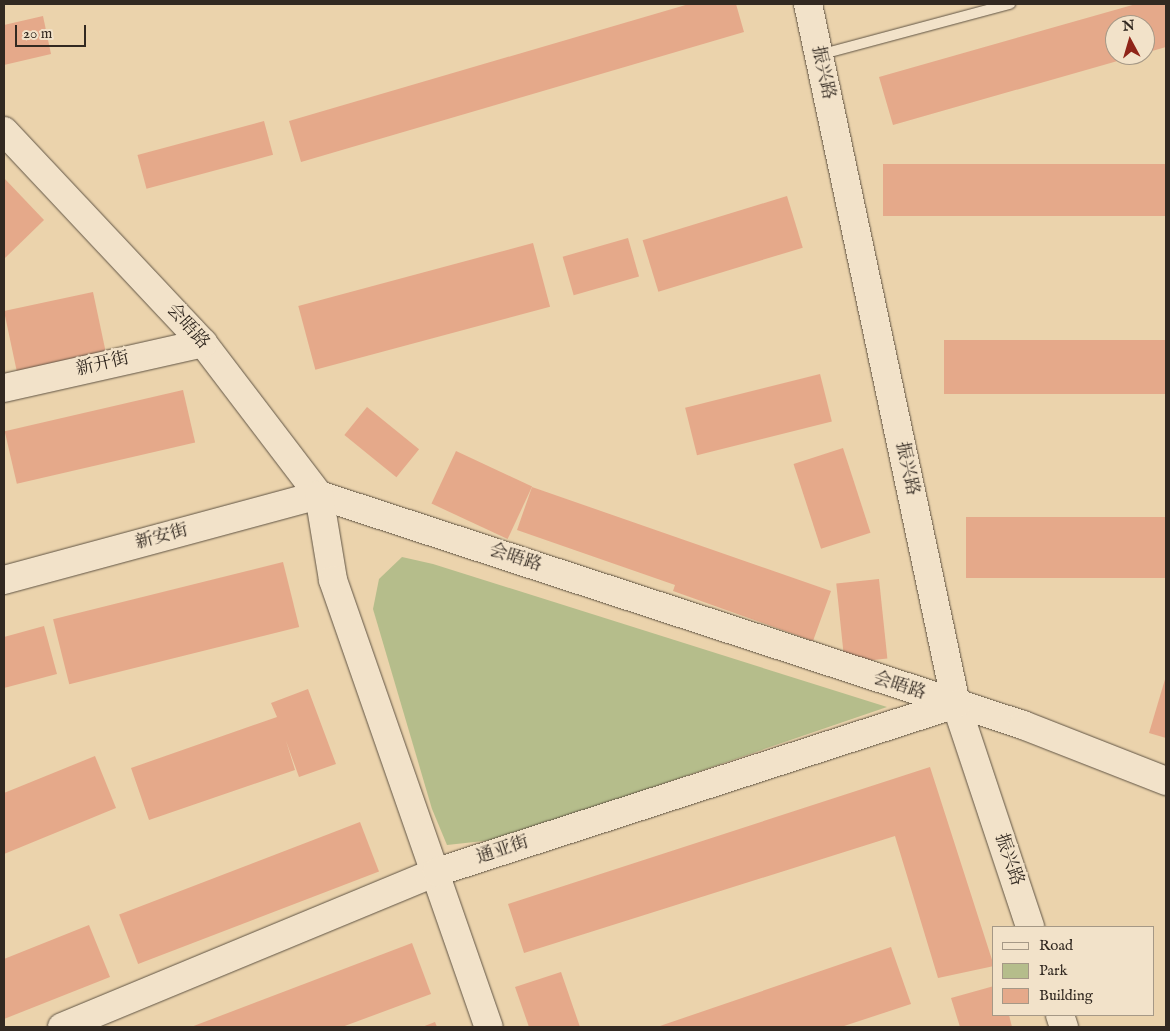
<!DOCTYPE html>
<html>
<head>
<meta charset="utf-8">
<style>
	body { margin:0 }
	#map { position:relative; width:1170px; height:1031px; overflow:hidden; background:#ebd3ac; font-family:"IM FELL English","Noto Serif SC",serif }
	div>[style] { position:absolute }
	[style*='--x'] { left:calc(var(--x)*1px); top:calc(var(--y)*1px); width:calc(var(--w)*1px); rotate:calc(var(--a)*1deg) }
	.green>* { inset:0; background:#b5bd8b }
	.building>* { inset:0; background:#e5a98a; transform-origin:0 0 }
	.roads { filter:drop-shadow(0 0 1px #605444) drop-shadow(0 0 1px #605444) }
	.lane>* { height:10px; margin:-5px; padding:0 5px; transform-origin:5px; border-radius:5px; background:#f2e2c9 }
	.secondary>* { height:28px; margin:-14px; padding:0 14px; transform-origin:14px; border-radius:14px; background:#f2e2c9 }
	span { translate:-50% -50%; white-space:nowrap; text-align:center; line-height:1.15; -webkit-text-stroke:5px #f2e2c9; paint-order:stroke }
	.street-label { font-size:18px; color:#322921 }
	.frame { position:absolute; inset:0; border:5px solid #322921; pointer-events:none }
	.legend { position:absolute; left:992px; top:926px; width:162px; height:90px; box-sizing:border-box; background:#f2e2c9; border:1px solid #a59886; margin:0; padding:6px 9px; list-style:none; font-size:15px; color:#322921 }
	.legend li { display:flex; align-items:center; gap:10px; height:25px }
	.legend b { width:25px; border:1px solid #a59886 }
	.north { position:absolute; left:1105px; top:15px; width:50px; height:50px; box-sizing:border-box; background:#f2e2c9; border:1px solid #a59886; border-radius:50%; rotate:354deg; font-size:14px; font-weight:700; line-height:20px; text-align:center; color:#322921 }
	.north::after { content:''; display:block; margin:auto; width:18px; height:22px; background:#8f2418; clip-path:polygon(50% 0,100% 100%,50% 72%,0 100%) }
	.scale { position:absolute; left:15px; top:25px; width:71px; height:22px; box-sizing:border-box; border:2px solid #322921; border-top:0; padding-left:6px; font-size:15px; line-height:18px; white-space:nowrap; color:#322921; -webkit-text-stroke:4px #f2e2c9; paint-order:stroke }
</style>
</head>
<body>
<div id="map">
	<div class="green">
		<i style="clip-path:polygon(402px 557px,433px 564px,887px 707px,502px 839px,447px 845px,432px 809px,373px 609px,379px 579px)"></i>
	</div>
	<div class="building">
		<i style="clip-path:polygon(689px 4px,736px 4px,744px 32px,301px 162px,289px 121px)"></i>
		<i style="clip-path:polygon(1136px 4px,1166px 4px,1166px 47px,1145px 53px,1145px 25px,1115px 25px,1115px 55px,1135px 56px,893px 125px,879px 77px)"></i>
		<i style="clip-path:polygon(43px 16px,51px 54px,4px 65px,4px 25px)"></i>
		<i style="left:264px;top:121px;width:35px;height:131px;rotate:75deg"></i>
		<i style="left:1166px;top:164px;width:52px;height:283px;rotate:90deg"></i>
		<i style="clip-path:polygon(4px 178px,44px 220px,4px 259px)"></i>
		<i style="left:787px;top:196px;width:54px;height:151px;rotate:73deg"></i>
		<i style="left:628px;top:238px;width:40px;height:68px;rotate:74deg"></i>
		<i style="left:533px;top:243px;width:66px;height:243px;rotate:75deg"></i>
		<i style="left:93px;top:292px;width:67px;height:91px;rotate:78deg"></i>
		<i style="left:1166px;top:340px;width:54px;height:222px;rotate:90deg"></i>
		<i style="left:820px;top:374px;width:49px;height:139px;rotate:76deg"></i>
		<i style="left:183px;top:390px;width:54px;height:183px;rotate:77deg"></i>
		<i style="left:367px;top:407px;width:67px;height:36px;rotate:39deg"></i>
		<i style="left:843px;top:448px;width:89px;height:52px;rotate:72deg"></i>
		<i style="left:456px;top:451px;width:84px;height:58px;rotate:25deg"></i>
		<i style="clip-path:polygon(532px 487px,831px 591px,813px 641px,673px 591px,675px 585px,517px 530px)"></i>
		<i style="left:1166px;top:517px;width:61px;height:200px;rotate:90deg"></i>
		<i style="left:283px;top:562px;width:67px;height:237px;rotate:76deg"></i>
		<i style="left:879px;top:579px;width:80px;height:43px;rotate:84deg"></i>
		<i style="clip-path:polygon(44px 626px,57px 674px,4px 688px,4px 637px)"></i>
		<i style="clip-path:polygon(1166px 676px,1166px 738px,1149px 733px)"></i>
		<i style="clip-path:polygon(308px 689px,336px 764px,299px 777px,286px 741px,295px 770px,149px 820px,131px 768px,277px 717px,271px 703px)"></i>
		<i style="clip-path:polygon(95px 756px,116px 808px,4px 854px,4px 793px)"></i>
		<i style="clip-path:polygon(930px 767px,994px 966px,938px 978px,895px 836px,524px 953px,508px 904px)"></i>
		<i style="left:360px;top:822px;width:53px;height:258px;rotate:69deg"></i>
		<i style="clip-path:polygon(89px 925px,110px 977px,4px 1019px,4px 959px)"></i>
		<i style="clip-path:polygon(412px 943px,431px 994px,342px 1027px,191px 1027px)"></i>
		<i style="clip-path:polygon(891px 947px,911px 1004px,841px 1027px,657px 1027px)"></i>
		<i style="clip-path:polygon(561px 972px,580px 1027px,529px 1027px,515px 987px)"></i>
		<i style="clip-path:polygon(994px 986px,994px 1015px,1009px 1015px,1012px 1027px,960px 1027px,951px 998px)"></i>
		<i style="clip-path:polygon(435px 1022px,437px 1027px,422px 1027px)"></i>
	</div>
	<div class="roads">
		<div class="lane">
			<i style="--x:819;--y:55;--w:198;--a:-15"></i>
		</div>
		<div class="secondary">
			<i style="--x:808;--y:4;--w:715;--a:78.06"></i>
			<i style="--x:956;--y:704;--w:235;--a:71.6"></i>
			<i style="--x:4;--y:131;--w:291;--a:46.8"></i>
			<i style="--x:203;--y:343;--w:191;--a:52.7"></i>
			<i style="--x:319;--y:495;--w:741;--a:18.09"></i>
			<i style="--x:1023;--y:725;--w:154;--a:21.4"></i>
			<i style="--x:4;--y:388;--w:204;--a:-12.7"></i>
			<i style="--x:4;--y:580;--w:326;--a:-15.1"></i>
			<i style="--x:319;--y:495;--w:86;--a:80.6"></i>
			<i style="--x:333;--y:580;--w:473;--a:70.8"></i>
			<i style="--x:1060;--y:1015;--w:13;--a:72"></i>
			<i style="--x:62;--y:1027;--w:406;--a:-22.5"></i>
			<i style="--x:437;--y:872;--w:546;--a:-17.94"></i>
		</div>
	</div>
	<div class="street-label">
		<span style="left:822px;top:73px;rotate:78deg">振兴路</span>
		<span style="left:187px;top:327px;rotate:48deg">会晤路</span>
		<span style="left:103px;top:365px;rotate:-13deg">新开街</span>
		<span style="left:906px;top:469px;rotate:78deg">振兴路</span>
		<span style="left:162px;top:538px;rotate:-15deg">新安街</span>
		<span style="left:515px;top:559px;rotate:18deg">会晤路</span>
		<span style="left:899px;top:687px;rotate:18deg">会晤路</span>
		<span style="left:503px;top:851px;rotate:-18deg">通亚街</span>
		<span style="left:1008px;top:860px;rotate:71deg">振兴路</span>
	</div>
	<div class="frame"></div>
	<ul class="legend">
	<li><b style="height:6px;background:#f2e2c9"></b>Road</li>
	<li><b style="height:14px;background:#b5bd8b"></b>Park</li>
	<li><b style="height:14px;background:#e5a98a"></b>Building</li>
	</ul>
	<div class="north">N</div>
	<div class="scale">20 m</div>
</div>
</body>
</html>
